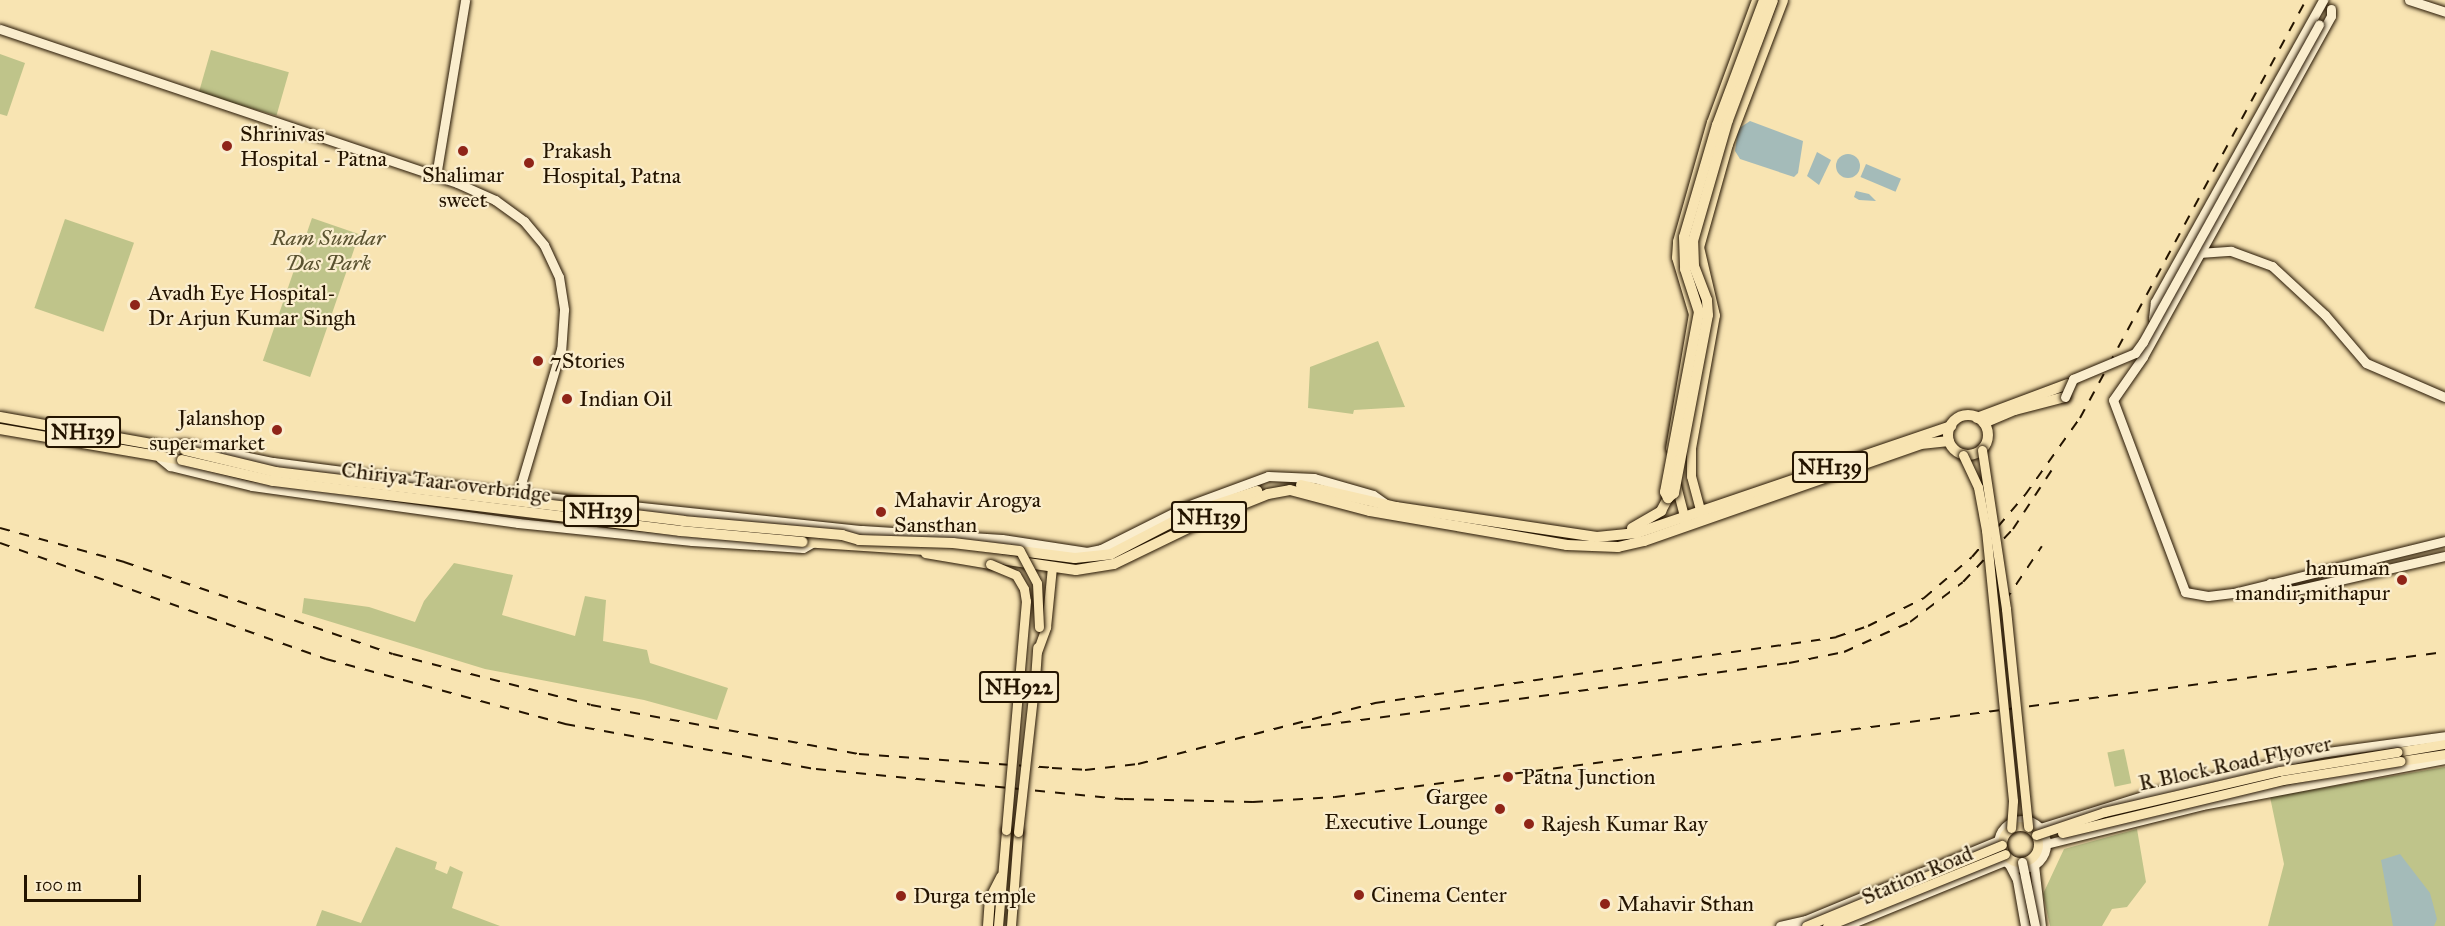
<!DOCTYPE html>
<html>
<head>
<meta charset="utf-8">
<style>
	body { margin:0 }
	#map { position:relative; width:2445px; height:926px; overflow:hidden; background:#f8e4b2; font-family:"IM FELL Great Primer",serif }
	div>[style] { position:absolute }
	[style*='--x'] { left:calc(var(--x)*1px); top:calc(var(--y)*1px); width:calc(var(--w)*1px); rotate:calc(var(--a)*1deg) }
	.green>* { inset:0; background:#bfc48a; transform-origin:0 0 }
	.water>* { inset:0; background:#a4bbb9; transform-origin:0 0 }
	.round { border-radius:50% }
	.roads { filter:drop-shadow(0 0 2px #241400) drop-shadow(0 0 2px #241400) }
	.secondary>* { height:9px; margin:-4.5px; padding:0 4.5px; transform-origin:4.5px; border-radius:4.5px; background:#faedcd }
	.secondary>.ring { margin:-4.5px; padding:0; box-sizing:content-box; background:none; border:9px solid #faedcd; border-radius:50% }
	.primary>* { height:9px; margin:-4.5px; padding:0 4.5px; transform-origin:4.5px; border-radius:4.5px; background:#f8e4b2 }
	.primary>.ring { margin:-4.5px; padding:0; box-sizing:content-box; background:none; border:9px solid #f8e4b2; border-radius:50% }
	.highway>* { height:10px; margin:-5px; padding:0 5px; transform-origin:5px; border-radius:5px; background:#f8e4b2 }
	.highway>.ring { margin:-5px; padding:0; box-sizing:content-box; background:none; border:10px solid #f8e4b2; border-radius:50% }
	.rail>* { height:2px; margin-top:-1px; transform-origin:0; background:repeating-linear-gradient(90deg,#241400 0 10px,transparent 0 20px) }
	.bridges { filter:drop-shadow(0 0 2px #241400) drop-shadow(0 0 2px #241400) }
	.secondary-bridge>* { height:9px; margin:-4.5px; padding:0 4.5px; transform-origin:4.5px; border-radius:4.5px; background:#faedcd }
	.primary-bridge>* { height:9px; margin:-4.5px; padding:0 4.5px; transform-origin:4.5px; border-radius:4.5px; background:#f8e4b2 }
	.highway-bridge>* { height:10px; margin:-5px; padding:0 5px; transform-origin:5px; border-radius:5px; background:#f8e4b2 }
	.dots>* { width:16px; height:16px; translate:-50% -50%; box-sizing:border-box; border:3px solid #faedcd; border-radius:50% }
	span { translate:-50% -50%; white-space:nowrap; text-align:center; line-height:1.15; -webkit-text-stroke:4.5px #faedcd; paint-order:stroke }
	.shield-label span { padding:2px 4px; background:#faedcd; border:2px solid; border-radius:4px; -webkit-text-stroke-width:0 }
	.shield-label { font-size:21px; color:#241400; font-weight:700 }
	.poi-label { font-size:22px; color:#241400 }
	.left { translate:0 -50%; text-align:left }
	.right { translate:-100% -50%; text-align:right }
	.park-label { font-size:22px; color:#5a5230; font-style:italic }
	.street-label { font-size:22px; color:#241400 }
	.scale { position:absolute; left:24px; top:875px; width:117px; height:27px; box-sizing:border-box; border:3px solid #241400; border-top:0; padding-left:8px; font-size:18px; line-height:21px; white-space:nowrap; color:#241400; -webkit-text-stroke:4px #faedcd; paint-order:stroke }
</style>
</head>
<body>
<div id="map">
	<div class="green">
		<i style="left:211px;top:50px;width:81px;height:45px;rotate:16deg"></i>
		<i style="clip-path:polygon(0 54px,25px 63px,7px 116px,0 114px)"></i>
		<i style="left:312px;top:218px;width:50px;height:151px;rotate:19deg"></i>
		<i style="left:65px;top:219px;width:73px;height:94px;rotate:19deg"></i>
		<i style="clip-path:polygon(1378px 341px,1405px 407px,1354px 410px,1353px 414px,1308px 408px,1310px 367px)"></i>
		<i style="clip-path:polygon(454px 563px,513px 575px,502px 615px,575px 636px,585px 596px,606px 600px,603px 641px,647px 650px,650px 663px,728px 688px,717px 720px,644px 700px,485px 669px,302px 613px,304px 598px,369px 607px,415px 622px,424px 601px)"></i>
		<i style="left:2124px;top:749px;width:35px;height:17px;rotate:78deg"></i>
		<i style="clip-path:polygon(2445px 767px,2445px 926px,2268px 926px,2284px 864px,2270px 797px)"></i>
		<i style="clip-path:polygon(2137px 829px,2146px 882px,2127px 907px,2112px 909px,2102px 926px,2050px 926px,2043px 894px,2064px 849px)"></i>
		<i style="clip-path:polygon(396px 847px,437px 862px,435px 869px,447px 874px,450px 866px,463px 872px,452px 908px,500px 926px,316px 926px,322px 910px,361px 923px)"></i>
	</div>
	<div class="water">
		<i style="clip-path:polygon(1750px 121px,1803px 141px,1798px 173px,1794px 177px,1740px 159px,1735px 151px,1738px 129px)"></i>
		<i style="clip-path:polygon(1817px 152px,1831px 160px,1819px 185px,1807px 176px)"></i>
		<i class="round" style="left:1836px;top:154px;width:24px;height:24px"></i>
		<i style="left:1866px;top:164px;width:38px;height:14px;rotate:23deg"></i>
		<i style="clip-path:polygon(1856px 191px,1869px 194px,1876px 201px,1859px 200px,1854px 197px)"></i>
		<i style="clip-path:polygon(2400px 854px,2430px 893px,2437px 919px,2434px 926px,2393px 926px,2381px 860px)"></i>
	</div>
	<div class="roads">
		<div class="secondary">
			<i style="--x:2409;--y:0;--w:38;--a:18"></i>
			<i style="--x:2331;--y:9;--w:7;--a:90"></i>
			<i style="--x:2331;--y:16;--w:389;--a:118.9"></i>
			<i style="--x:2143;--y:357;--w:52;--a:124.9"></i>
			<i style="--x:2113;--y:400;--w:205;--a:69.4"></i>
			<i style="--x:2185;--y:592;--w:23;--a:10"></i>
			<i style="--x:2208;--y:596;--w:25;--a:-7"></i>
			<i style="--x:2233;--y:593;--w:218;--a:-13.8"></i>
			<i style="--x:0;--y:29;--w:482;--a:18.6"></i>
			<i style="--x:457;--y:183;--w:42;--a:24.1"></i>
			<i style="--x:495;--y:200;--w:36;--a:36"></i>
			<i style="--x:524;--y:221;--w:31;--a:50"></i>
			<i style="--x:544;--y:245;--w:35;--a:65"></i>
			<i style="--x:559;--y:277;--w:33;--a:81"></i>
			<i style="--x:564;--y:310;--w:39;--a:94"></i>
			<i style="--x:561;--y:349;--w:151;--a:106.5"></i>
			<i style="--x:436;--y:176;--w:178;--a:-80.6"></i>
			<i style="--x:2199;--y:253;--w:32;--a:-4"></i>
			<i style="--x:2231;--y:251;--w:44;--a:20.1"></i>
			<i style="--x:2272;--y:266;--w:72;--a:42.8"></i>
			<i style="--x:2325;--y:315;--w:63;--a:49.5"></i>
			<i style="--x:2366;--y:363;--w:86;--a:23.3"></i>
			<i style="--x:2159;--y:323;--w:8;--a:-140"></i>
			<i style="--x:2153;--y:318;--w:16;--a:-83"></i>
			<i style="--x:2155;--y:302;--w:346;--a:-60.9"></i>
			<i style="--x:172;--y:445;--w:13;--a:-4"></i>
			<i style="--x:185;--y:444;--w:90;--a:11.6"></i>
			<i style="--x:273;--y:462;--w:247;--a:7.4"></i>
			<i style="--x:518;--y:494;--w:346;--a:6"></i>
			<i style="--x:862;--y:530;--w:140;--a:3.7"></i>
			<i style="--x:1002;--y:539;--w:86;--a:8.7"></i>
			<i style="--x:1087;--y:552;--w:14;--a:-12"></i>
			<i style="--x:1101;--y:549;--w:96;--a:-26.6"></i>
			<i style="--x:1187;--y:506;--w:86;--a:-20.3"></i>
			<i style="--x:1268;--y:476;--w:46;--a:2.5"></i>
			<i style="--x:1314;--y:478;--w:61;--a:16.1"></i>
			<i style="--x:1373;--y:495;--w:16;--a:35"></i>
			<i style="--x:160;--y:458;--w:13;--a:39"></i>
			<i style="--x:170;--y:466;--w:84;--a:13.7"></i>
			<i style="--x:252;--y:486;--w:269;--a:7.9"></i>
			<i style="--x:518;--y:523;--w:175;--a:5.9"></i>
			<i style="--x:692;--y:541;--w:111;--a:3.6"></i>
			<i style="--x:803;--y:548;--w:10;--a:-29"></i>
			<i style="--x:2270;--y:583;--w:14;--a:34"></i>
			<i style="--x:2282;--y:591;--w:14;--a:-4"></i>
			<i style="--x:2296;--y:590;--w:153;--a:-12.9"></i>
			<i class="ring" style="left:1998px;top:820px;width:39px;height:39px"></i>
			<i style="--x:2040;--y:828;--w:141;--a:-17.3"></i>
			<i style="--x:2175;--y:786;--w:149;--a:-12.8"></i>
			<i style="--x:2320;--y:753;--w:126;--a:-7.7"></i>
			<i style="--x:2046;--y:844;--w:161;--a:-14"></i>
			<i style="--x:2202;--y:805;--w:247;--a:-10.7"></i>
			<i style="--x:2034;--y:865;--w:61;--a:83.5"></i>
			<i style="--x:2010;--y:866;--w:16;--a:63"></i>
			<i style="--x:2017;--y:880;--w:47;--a:80.1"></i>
			<i style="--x:1780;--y:926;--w:27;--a:-13"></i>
			<i style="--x:1806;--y:920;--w:207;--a:-22.5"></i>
			<i style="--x:1845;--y:926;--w:172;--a:-22.2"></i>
		</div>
		<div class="primary">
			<i style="--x:1670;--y:448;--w:136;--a:-80.3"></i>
			<i style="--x:1693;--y:314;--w:59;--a:-106.6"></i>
			<i style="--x:1676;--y:257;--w:16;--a:-86"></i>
			<i style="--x:1677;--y:241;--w:124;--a:-74.1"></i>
			<i style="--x:1711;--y:122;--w:130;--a:-69.8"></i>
			<i style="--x:1676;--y:485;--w:40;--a:75.6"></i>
			<i style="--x:1702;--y:517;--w:42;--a:-105"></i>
			<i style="--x:1691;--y:476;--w:28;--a:-90"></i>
			<i style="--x:1691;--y:448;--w:135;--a:-79.8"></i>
			<i style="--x:1715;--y:315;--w:70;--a:-103.2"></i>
			<i style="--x:1699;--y:247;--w:107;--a:-74.3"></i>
			<i style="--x:1728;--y:144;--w:154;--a:-69.1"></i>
			<i style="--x:925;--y:553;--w:66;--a:9.6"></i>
			<i style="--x:1037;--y:652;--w:27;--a:-70"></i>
			<i style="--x:1046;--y:627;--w:60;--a:-84.3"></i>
			<i style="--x:1035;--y:679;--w:32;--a:-86"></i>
			<i style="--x:2397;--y:752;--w:49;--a:-9.5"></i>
			<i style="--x:2400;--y:761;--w:46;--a:-8.8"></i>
			<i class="ring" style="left:2002px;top:826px;width:27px;height:27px"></i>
			<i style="--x:998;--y:926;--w:96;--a:-85.2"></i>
			<i style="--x:1011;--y:926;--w:94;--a:-85.7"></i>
		</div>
		<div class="highway">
			<i class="ring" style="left:1948px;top:415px;width:30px;height:30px"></i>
			<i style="--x:0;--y:417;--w:188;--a:10.1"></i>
			<i style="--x:1977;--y:418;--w:97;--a:-20.5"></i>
			<i style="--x:1984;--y:423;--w:34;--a:-23"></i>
			<i style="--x:2015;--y:410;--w:52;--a:-14.6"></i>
			<i style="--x:0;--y:429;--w:185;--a:9.7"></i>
			<i style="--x:1301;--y:485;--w:98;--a:13"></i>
			<i style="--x:1396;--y:507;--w:203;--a:8.5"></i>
			<i style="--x:1597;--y:537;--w:40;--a:-5.7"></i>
			<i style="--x:1637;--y:533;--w:332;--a:-18.8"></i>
			<i style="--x:1632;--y:528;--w:34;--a:-30"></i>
			<i style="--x:1661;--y:511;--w:15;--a:-62"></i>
			<i style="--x:803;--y:542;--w:149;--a:3.8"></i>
			<i style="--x:952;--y:552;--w:125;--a:8.3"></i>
			<i style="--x:1076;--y:570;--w:38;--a:-9"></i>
			<i style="--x:1114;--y:564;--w:110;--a:-25.9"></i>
			<i style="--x:1213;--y:516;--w:59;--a:-21.8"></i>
			<i style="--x:1268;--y:494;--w:22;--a:-10"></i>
			<i style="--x:1290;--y:490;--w:83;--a:14.7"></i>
			<i style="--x:1370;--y:511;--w:200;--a:9.8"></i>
			<i style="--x:1567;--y:545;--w:51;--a:2.2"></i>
			<i style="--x:1618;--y:547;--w:27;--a:-13"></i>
			<i style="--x:1644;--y:541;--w:293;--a:-19.3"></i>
			<i style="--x:1921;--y:444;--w:28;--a:-6"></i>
			<i style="--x:1020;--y:551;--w:55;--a:7.3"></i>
			<i style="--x:1075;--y:558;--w:36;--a:-6"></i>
			<i style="--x:1111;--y:554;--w:87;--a:-27.5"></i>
			<i style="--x:1188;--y:514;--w:73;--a:-18.4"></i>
			<i style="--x:988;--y:926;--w:27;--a:-86"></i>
			<i style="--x:990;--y:899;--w:25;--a:-63"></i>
		</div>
	</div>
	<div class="rail">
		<i style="--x:0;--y:528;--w:129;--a:15.3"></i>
		<i style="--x:124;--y:562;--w:284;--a:18.9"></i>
		<i style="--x:393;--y:654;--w:204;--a:14.4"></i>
		<i style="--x:591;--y:705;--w:272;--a:10.4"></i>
		<i style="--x:859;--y:754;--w:194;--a:4.1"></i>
		<i style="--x:1052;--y:768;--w:33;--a:3"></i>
		<i style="--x:1085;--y:770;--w:53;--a:-6.5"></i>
		<i style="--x:1138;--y:764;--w:245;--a:-14.4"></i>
		<i style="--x:1375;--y:703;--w:466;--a:-8.1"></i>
		<i style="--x:1836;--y:637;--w:34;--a:-19"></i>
		<i style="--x:1868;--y:626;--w:63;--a:-26.6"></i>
		<i style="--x:1924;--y:598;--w:63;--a:-40.5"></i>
		<i style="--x:1972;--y:557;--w:82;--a:-49.5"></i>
		<i style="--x:2025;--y:495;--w:95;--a:-54.5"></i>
		<i style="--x:2080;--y:418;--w:475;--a:-61.6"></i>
		<i style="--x:0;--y:543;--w:346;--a:19.6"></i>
		<i style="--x:326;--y:659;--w:248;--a:15.2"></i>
		<i style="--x:565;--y:724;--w:255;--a:10.2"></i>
		<i style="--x:816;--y:769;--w:309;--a:5.6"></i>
		<i style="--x:1124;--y:799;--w:129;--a:1.3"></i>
		<i style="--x:1253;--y:802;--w:82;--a:-3.5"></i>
		<i style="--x:1335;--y:797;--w:1119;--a:-7.44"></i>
		<i style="--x:2005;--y:601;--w:66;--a:-56.1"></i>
		<i style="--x:1301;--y:728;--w:492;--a:-7.6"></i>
		<i style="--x:1789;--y:663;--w:56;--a:-11.3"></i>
		<i style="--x:1844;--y:652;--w:72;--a:-24.4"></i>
		<i style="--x:1910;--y:622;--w:66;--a:-37"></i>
		<i style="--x:1963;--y:582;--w:73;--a:-46.7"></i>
		<i style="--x:2013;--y:529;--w:80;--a:-56.7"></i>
	</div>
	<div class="bridges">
		<div class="secondary-bridge">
			<i style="--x:2065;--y:397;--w:20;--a:-66"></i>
			<i style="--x:2073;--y:379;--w:67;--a:-22.8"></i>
			<i style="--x:2135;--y:353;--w:14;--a:-54"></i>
			<i style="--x:2143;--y:342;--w:363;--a:-61"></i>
			<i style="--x:2022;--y:862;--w:65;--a:78.5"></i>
		</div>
		<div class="primary-bridge">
			<i style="--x:1982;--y:450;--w:161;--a:81.4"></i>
			<i style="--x:2006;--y:609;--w:219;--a:84.2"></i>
			<i style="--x:1963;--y:455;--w:35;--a:65"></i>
			<i style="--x:1978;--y:487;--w:44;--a:79.5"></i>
			<i style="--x:1986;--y:530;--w:272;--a:84.3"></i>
			<i style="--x:2013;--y:801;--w:27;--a:94"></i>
			<i style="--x:1020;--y:551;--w:36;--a:62"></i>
			<i style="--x:1037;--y:583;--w:44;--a:87.4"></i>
			<i style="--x:990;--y:564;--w:28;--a:23"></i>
			<i style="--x:1016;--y:575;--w:16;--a:60"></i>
			<i style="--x:1024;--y:589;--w:12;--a:81"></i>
			<i style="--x:1026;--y:601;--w:230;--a:95"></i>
			<i style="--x:1018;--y:832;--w:154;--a:-83.7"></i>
			<i style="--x:2062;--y:833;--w:227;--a:-13.5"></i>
			<i style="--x:2283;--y:780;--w:119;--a:-9.2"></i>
			<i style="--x:2036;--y:835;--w:72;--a:-18.7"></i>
			<i style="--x:2104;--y:812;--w:181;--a:-13.1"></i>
			<i style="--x:2280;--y:771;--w:119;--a:-9.2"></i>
			<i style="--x:1806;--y:926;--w:212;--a:-22.5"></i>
			<i style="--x:1827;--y:926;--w:192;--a:-22"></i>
		</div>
		<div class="highway-bridge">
			<i style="--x:1764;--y:0;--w:134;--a:110.6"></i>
			<i style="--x:1717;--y:125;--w:117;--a:106.4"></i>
			<i style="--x:1684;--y:237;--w:32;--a:88"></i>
			<i style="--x:1685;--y:269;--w:45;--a:72"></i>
			<i style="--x:1699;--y:312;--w:183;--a:100.7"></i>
			<i style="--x:1665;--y:492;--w:7;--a:63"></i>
			<i style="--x:1668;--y:498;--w:8;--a:-40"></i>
			<i style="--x:1674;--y:493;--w:181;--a:-79.2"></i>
			<i style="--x:1708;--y:315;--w:15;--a:-94"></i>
			<i style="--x:1707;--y:300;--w:36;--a:-111"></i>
			<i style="--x:1694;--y:266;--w:25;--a:-92"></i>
			<i style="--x:1693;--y:241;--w:126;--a:-73.9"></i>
			<i style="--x:1728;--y:120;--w:128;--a:-69.4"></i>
			<i style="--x:185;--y:450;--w:93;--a:13.7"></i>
			<i style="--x:275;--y:472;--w:411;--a:6.8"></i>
			<i style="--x:683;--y:521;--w:160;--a:5"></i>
			<i style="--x:842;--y:535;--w:18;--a:16"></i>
			<i style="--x:859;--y:540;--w:94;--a:1.8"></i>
			<i style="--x:953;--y:543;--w:67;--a:6.8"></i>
			<i style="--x:182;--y:460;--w:93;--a:13"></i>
			<i style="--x:273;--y:481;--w:410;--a:7"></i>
			<i style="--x:680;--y:531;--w:123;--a:5.1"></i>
		</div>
	</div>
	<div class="dots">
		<i style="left:227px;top:146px;background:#8f2418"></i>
		<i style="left:463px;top:151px;background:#8f2418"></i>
		<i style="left:529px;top:163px;background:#8f2418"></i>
		<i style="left:135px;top:305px;background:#8f2418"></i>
		<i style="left:538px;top:361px;background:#8f2418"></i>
		<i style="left:567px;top:399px;background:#8f2418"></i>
		<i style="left:277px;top:430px;background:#8f2418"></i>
		<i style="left:881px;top:512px;background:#8f2418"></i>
		<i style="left:2402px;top:580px;background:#8f2418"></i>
		<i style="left:1508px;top:777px;background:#8f2418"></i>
		<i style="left:1500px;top:809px;background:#8f2418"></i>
		<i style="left:1529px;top:824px;background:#8f2418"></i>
		<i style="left:1359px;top:895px;background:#8f2418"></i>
		<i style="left:901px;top:896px;background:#8f2418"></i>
		<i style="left:1605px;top:904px;background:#8f2418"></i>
	</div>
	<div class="shield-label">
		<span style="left:83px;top:432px">NH139</span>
		<span style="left:1830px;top:467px">NH139</span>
		<span style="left:601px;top:511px">NH139</span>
		<span style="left:1209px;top:517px">NH139</span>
		<span style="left:1019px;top:687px">NH922</span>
	</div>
	<div class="poi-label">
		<span class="left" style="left:240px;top:146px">Shrinivas<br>Hospital - Patna</span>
		<span class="left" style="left:542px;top:163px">Prakash<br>Hospital, Patna</span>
		<span style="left:463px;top:187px">Shalimar<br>sweet</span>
		<span class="left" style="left:148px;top:305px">Avadh Eye Hospital-<br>Dr Arjun Kumar Singh</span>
		<span class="left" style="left:550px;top:361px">7Stories</span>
		<span class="left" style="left:579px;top:399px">Indian Oil</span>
		<span class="right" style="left:265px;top:430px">Jalanshop<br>super market</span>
		<span class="left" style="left:894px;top:512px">Mahavir Arogya<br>Sansthan</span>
		<span class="right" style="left:2390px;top:580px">hanuman<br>mandir,mithapur</span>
		<span class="left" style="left:1522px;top:777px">Patna Junction</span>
		<span class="right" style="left:1488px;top:809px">Gargee<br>Executive Lounge</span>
		<span class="left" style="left:1541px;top:824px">Rajesh Kumar Ray</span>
		<span class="left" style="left:1371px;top:895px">Cinema Center</span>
		<span class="left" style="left:913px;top:896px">Durga temple</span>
		<span class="left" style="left:1617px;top:904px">Mahavir Sthan</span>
	</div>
	<div class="park-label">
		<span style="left:328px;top:250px">Ram Sundar<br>Das Park</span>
	</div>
	<div class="street-label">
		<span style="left:446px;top:482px;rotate:7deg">Chiriya Taar overbridge</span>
		<span style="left:2235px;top:763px;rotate:-12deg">R Block Road Flyover</span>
		<span style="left:1917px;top:875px;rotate:-23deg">Station Road</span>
	</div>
	<div class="scale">100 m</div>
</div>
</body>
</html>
